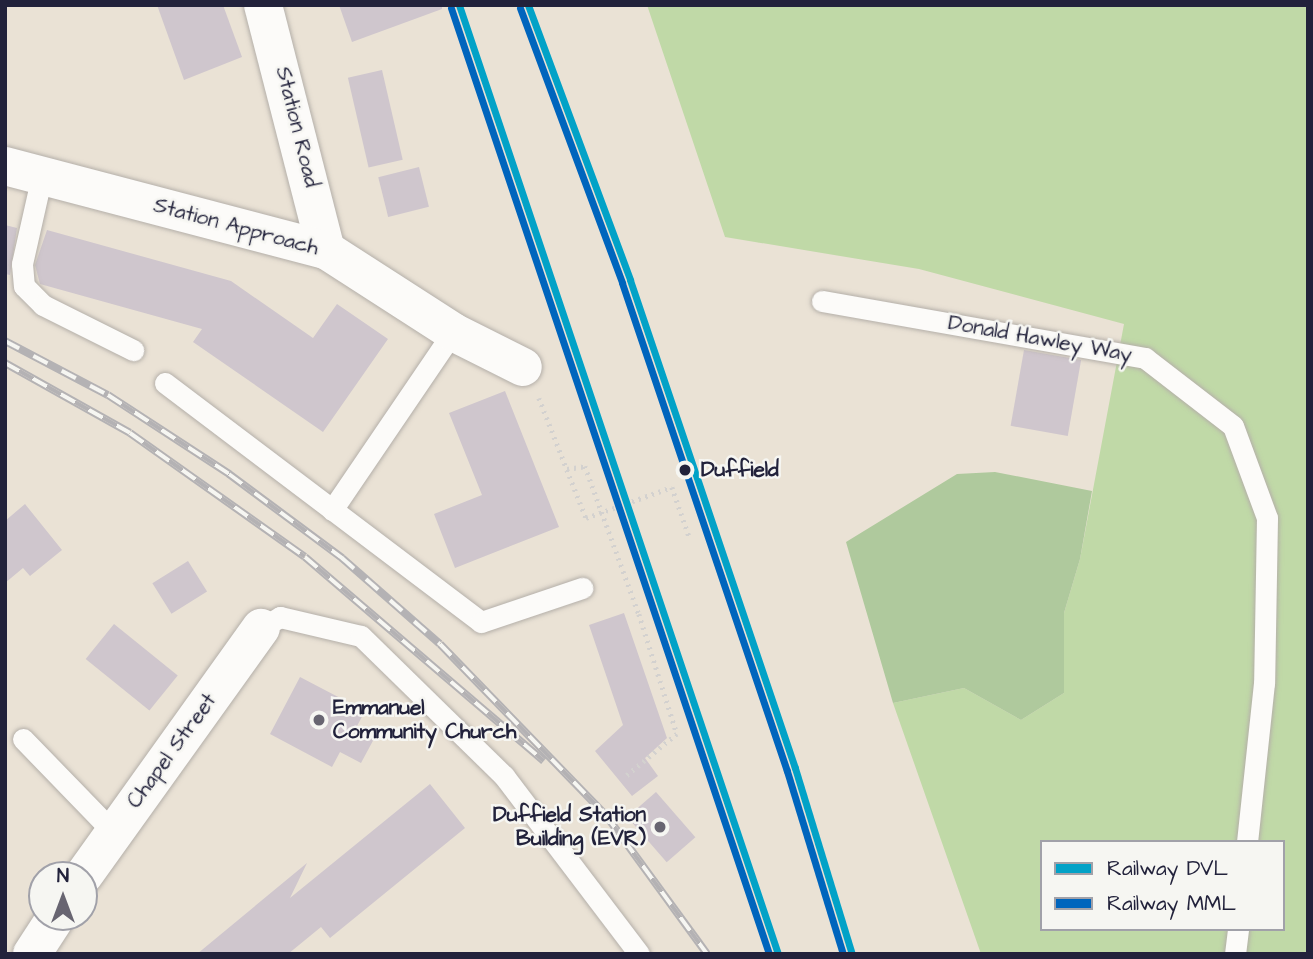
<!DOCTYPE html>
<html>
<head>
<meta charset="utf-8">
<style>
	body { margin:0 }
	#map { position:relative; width:1313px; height:959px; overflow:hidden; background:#eae2d5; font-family:"Architects Daughter",sans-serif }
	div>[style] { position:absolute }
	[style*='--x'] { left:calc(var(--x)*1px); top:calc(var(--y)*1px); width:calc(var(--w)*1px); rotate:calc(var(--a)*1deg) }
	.green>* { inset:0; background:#c0d9a7 }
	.forest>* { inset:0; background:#afc99d }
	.building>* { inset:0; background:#cfc6cd; transform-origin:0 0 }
	.path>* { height:4.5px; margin-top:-2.25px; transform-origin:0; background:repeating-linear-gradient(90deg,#d3d1cf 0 2px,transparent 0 7px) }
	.roads { filter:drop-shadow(0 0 2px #b4afa9) drop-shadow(0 0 2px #b4afa9) }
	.lane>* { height:21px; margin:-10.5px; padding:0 10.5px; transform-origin:10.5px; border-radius:10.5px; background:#fcfbf9 }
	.street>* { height:38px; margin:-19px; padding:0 19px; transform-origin:19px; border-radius:19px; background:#fcfbf9 }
	.rail>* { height:8px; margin-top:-4px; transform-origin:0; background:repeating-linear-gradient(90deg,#f6f6f2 0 16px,#b4b2b4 0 32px); box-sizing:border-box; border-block:2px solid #b4b2b4 }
	.path-bridge>* { height:4.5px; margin-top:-2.25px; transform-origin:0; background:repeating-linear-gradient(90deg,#d3d1cf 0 2px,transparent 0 7px) }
	.rail-1>* { height:7px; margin:-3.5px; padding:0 3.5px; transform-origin:3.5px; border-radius:3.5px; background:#02a2c7 }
	.rail-2>* { height:7px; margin:-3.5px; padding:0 3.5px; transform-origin:3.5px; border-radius:3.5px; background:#0065bd }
	.dots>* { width:19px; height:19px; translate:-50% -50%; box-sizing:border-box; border:4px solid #f6f6f2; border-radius:50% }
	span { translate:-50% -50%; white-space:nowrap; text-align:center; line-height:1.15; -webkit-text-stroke:5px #f6f6f2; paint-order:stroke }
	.street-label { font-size:21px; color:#22223b }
	.stop-label { font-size:21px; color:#22223b; font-weight:700 }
	.left { translate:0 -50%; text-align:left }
	.poi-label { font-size:21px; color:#22223b; font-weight:700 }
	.right { translate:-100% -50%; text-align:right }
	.frame { position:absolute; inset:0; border:7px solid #22223b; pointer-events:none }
	.legend { position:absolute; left:1040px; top:840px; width:245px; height:91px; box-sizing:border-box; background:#f6f6f2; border:2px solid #a1a1a9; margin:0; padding:9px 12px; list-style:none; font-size:21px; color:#22223b }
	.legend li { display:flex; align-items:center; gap:14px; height:35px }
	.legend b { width:35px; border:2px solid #a1a1a9 }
	.north { position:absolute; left:28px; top:861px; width:70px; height:70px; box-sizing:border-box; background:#f6f6f2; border:2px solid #a1a1a9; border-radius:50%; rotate:0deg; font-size:19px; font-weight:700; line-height:28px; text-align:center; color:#22223b }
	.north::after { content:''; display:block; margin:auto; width:24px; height:32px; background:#686571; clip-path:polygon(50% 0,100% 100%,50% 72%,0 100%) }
</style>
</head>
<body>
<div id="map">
	<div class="green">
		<i style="clip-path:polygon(evenodd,647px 5px,1308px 5px,1308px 954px,981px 954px,893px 703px,964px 688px,1021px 720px,1064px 693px,1064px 613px,1080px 559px,1124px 324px,919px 269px,725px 237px,647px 5px,1042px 842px,1283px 842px,1283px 929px,1042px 929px,1042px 842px)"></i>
	</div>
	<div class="forest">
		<i style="clip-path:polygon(995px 472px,1092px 491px,1080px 559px,1064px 613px,1064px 693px,1021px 720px,964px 688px,893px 703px,846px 542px,957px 474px)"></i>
	</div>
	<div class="building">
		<i style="clip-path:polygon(157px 5px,223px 5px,242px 57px,184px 80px)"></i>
		<i style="clip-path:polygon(339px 5px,442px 5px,442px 9px,352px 42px)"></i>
		<i style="left:382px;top:70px;width:92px;height:35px;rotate:77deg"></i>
		<i style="left:419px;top:167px;width:41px;height:42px;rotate:76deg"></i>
		<i style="clip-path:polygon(5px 225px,17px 228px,10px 275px,5px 274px)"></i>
		<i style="clip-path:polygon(47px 230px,231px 281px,313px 338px,337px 304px,388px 339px,323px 432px,193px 342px,202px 329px,40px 284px,35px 265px)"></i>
		<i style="left:1024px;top:350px;width:58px;height:77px;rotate:10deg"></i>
		<i style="clip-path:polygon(505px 391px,559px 527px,455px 568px,434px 514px,482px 495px,449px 413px)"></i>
		<i style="clip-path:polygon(25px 504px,62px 550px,30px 576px,23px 568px,5px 583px,5px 521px)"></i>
		<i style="left:188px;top:561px;width:36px;height:42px;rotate:58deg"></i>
		<i style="clip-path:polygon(624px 613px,667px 738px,645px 758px,658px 776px,632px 796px,595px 751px,623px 725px,589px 625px)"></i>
		<i style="left:114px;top:624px;width:82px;height:45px;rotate:39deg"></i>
		<i style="clip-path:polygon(300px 677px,365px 711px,356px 728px,375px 737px,361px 763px,340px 752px,332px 767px,270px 734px)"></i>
		<i style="clip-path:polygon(430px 784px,465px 828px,330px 938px,321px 927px,288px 954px,197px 954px,307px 863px,290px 898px)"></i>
		<i style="left:656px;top:792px;width:60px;height:38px;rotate:49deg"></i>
	</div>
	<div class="path">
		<i style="--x:539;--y:398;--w:129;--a:68.6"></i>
		<i style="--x:567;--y:469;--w:18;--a:-9"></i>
		<i style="--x:585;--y:466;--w:158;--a:70"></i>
		<i style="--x:639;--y:614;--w:126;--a:72.4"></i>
		<i style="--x:677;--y:734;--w:69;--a:140.3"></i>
		<i style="--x:672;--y:487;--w:55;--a:70.9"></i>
	</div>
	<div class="roads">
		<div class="lane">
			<i style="--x:42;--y:175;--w:91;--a:102.7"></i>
			<i style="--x:22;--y:264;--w:22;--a:85"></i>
			<i style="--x:24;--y:286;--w:27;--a:45"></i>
			<i style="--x:43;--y:305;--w:101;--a:26.6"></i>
			<i style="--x:822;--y:301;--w:328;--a:10"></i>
			<i style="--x:1145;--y:358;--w:111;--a:37.7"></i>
			<i style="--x:1233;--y:426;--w:98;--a:69.7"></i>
			<i style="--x:1267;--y:518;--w:165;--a:91"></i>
			<i style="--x:1264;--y:683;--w:160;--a:96.1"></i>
			<i style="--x:165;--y:383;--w:396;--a:37.1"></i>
			<i style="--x:481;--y:622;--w:107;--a:-18.6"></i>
			<i style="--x:332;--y:510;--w:215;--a:-55.8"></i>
			<i style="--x:261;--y:628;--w:22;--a:-30"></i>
			<i style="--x:280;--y:617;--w:83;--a:13.2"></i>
			<i style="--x:361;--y:636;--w:200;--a:44.4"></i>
			<i style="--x:504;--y:776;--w:223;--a:52.8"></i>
			<i style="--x:23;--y:739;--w:129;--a:45.9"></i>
			<i style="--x:1235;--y:954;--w:25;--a:-83"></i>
		</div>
		<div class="street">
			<i style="--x:263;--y:5;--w:253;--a:75.6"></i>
			<i style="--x:5;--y:166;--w:332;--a:14.7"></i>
			<i style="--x:326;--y:250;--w:151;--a:32.8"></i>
			<i style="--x:453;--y:332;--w:78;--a:26.6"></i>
			<i style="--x:84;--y:875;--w:304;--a:-54.4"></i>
			<i style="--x:32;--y:954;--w:44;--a:-57"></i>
		</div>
	</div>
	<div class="rail">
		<i style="--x:5;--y:341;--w:116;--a:27.7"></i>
		<i style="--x:108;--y:395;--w:145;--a:33.1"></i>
		<i style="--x:229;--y:474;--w:141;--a:36.6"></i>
		<i style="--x:342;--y:558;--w:130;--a:41.3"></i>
		<i style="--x:440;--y:644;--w:237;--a:45.9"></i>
		<i style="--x:605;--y:814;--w:173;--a:53.9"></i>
		<i style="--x:5;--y:363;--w:143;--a:29.2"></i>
		<i style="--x:130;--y:433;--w:214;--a:35.3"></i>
		<i style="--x:305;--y:557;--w:314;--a:40.5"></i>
	</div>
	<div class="path-bridge">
		<i style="--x:586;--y:518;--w:91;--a:-19.8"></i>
	</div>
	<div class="rail-1">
		<i style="--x:459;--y:5;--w:1001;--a:71.42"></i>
		<i style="--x:528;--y:5;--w:293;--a:69.6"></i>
		<i style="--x:630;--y:280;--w:515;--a:71.32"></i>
		<i style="--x:795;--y:768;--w:195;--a:73"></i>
	</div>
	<div class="rail-2">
		<i style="--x:451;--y:8;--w:998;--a:71.42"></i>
		<i style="--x:520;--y:8;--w:293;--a:69.6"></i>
		<i style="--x:622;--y:283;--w:515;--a:71.32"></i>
		<i style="--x:787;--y:771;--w:191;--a:73"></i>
	</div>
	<div class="dots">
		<i style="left:685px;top:470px;background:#22223b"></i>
		<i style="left:319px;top:720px;background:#686571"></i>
		<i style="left:660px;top:827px;background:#686571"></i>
	</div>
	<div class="street-label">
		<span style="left:297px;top:127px;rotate:76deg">Station Road</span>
		<span style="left:236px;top:227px;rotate:15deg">Station Approach</span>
		<span style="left:1040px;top:339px;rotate:10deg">Donald Hawley Way</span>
		<span style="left:172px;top:751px;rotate:-54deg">Chapel Street</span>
	</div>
	<div class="stop-label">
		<span class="left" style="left:701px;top:470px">Duffield</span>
	</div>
	<div class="poi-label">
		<span class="left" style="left:333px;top:720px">Emmanuel<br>Community Church</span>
		<span class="right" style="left:646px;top:827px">Duffield Station<br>Building (EVR)</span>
	</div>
	<div class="frame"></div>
	<ul class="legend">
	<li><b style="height:9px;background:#02a2c7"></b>Railway DVL</li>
	<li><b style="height:9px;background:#0065bd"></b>Railway MML</li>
	</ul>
	<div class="north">N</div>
</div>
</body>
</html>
